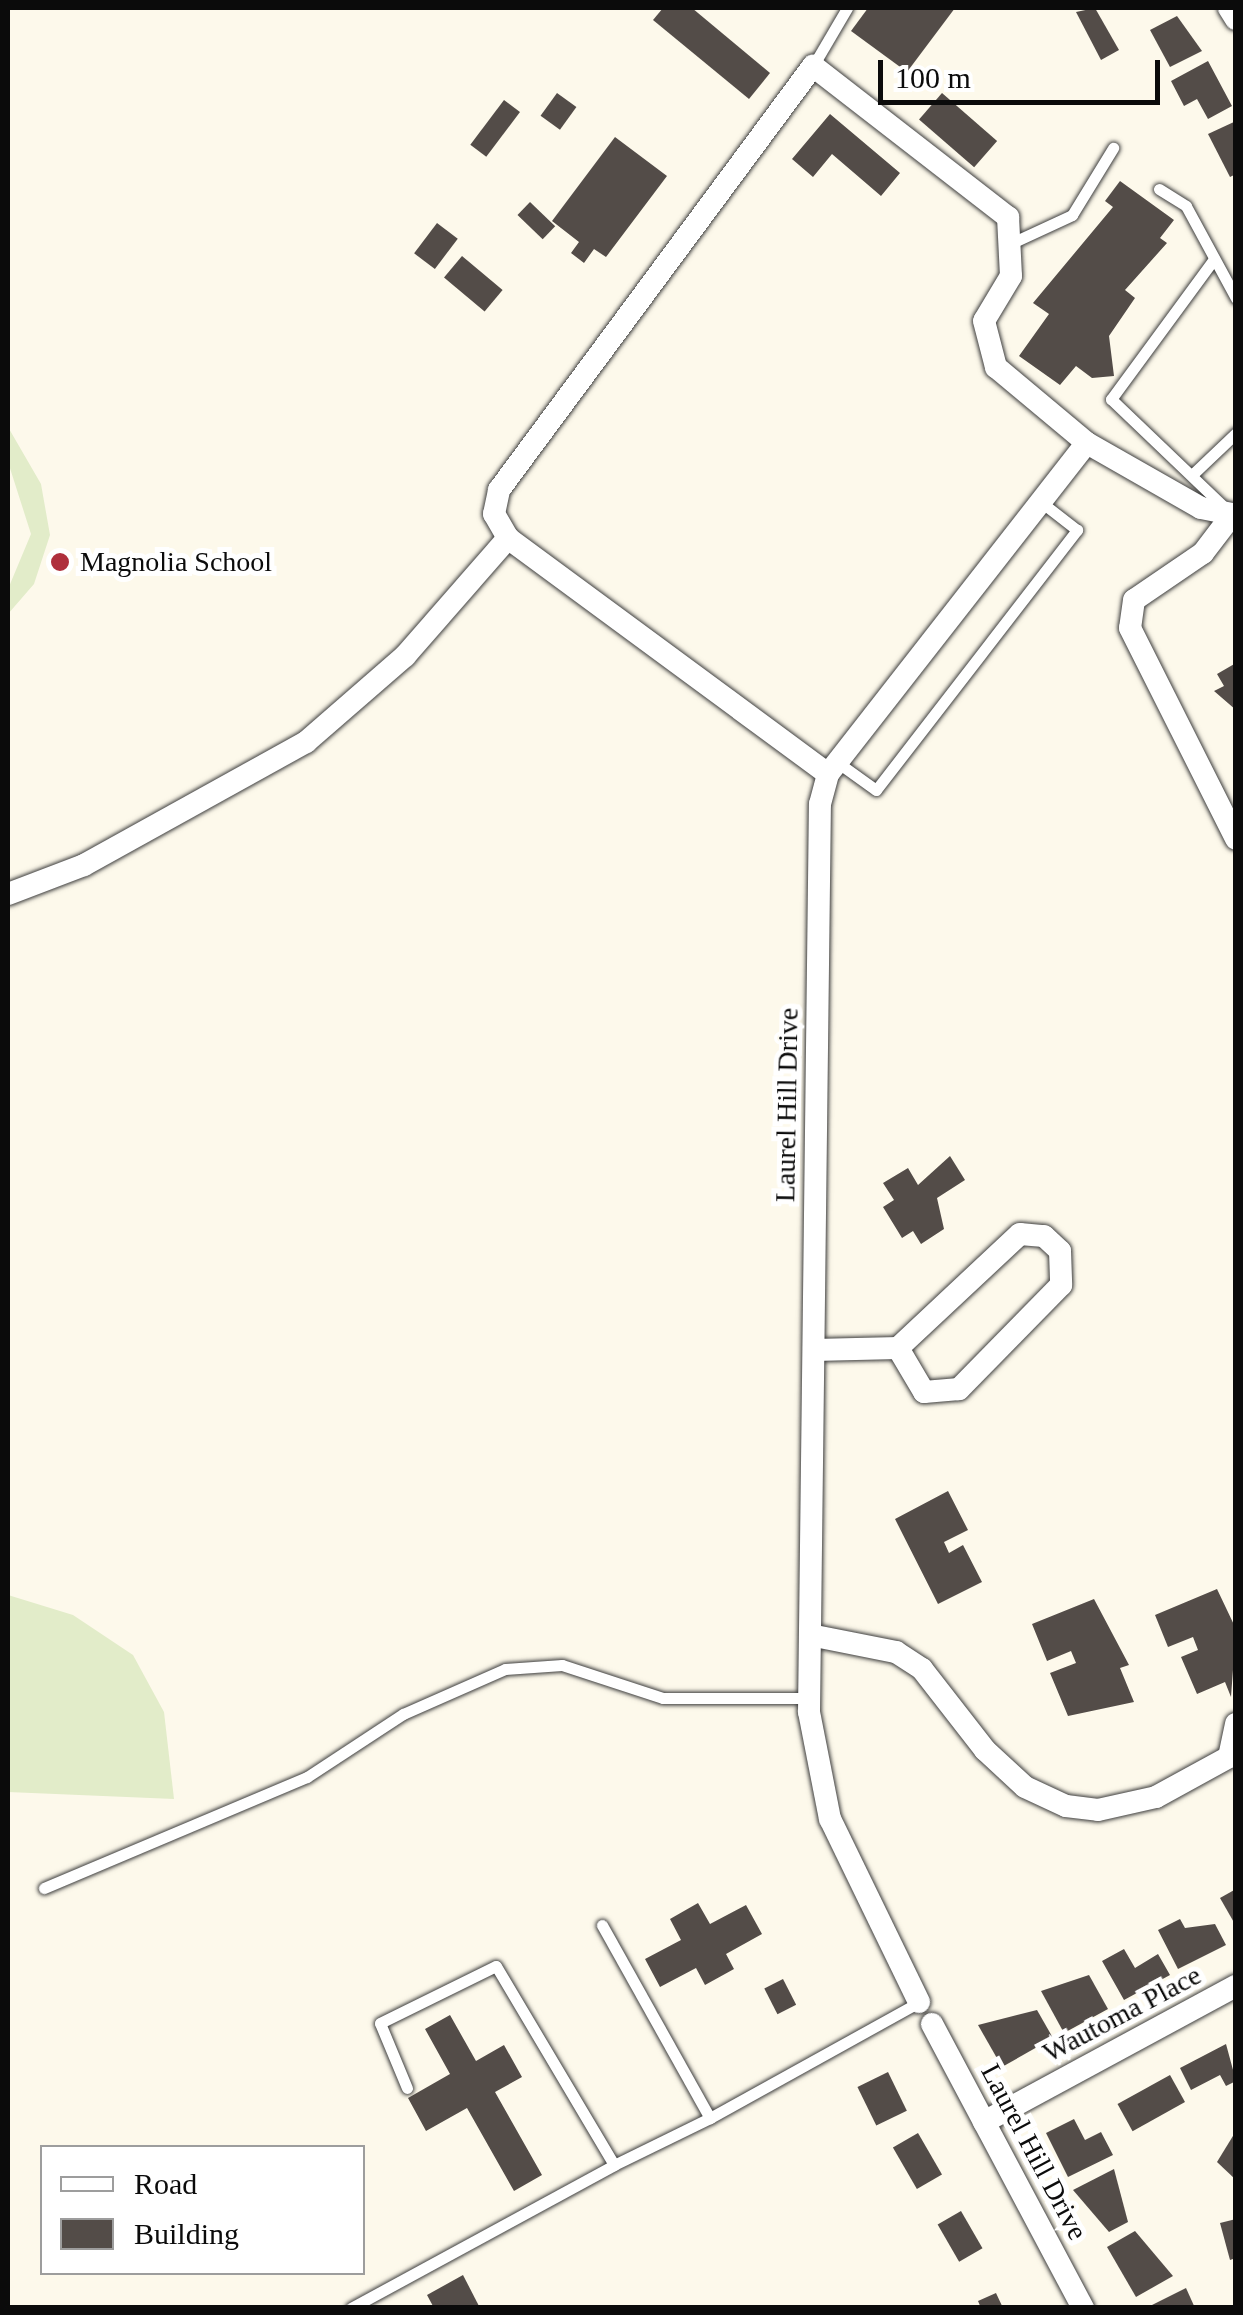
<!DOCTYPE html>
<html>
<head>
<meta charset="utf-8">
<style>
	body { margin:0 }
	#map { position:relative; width:1243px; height:2315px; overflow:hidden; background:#fdf9eb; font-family:"Times New Roman",serif }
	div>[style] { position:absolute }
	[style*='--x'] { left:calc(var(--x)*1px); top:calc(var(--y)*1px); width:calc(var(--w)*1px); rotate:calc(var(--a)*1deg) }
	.pitch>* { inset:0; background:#e2ecc9 }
	.building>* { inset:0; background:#534c48; transform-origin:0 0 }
	.roads { filter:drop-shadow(0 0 2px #3e3e3e) drop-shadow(0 0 2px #3e3e3e) }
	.lane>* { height:11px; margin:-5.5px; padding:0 5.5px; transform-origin:5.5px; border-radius:5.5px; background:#fff }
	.street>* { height:22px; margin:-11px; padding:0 11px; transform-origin:11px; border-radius:11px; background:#fff }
	.dots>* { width:28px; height:28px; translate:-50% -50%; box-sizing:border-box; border:5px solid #fff; border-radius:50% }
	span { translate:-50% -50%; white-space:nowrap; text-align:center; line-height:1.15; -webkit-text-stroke:10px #fff; paint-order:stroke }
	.poi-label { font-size:28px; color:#0b0b0b }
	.left { translate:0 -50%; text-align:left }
	.street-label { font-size:28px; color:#0b0b0b }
	.frame { position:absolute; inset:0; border:10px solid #0b0b0b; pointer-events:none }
	.legend { position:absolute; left:40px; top:2145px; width:325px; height:130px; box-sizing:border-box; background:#fff; border:2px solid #9d9d9d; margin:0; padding:12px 18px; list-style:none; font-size:30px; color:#0b0b0b }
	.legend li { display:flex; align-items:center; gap:20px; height:50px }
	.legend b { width:50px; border:2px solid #9d9d9d }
	.scale { position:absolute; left:878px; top:60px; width:282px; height:45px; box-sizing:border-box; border:5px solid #0b0b0b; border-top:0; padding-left:12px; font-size:30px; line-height:35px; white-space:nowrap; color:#0b0b0b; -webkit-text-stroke:8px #fff; paint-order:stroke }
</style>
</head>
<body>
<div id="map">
	<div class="pitch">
		<i style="clip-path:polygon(8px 427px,41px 484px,50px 535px,34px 584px,8px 614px,8px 589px,31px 534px,8px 462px)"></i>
		<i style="clip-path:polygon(8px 1595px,73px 1615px,133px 1655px,164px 1712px,174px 1799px,8px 1792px)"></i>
	</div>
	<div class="building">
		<i style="clip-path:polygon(663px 8px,692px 8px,770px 73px,749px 99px,653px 20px)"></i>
		<i style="clip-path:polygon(868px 8px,955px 8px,907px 72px,851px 31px)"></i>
		<i style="clip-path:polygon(1095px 8px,1119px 50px,1101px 60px,1076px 12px)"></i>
		<i style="clip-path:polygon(1177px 16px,1202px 51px,1170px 67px,1150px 30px)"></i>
		<i style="clip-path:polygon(1208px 61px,1232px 106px,1208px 119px,1197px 99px,1184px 106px,1171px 81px)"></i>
		<i style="left:557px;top:93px;width:24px;height:28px;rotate:36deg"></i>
		<i style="left:942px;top:93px;width:73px;height:35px;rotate:41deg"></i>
		<i style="left:504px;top:100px;width:20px;height:56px;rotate:37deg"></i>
		<i style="clip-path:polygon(830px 114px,900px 173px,881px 196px,832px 154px,813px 177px,792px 159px)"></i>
		<i style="clip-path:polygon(1236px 121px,1236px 174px,1230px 177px,1208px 134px)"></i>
		<i style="clip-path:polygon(615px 137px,667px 176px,606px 257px,594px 249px,584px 263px,571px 253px,579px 242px,552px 221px)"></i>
		<i style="clip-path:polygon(1120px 181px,1174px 220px,1160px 238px,1167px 243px,1125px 290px,1135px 298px,1109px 336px,1114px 376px,1092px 378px,1076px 366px,1060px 385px,1019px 356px,1049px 314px,1033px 303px,1113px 207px,1105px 201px)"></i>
		<i style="left:530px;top:202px;width:35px;height:18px;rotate:44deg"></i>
		<i style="left:437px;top:223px;width:26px;height:38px;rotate:37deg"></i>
		<i style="left:462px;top:256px;width:53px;height:28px;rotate:40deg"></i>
		<i style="clip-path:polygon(1236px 663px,1236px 710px,1214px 691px,1224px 686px,1217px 674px)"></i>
		<i style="clip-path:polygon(950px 1156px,965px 1180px,937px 1198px,944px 1229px,921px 1244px,913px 1231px,902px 1238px,883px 1207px,894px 1200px,883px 1183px,908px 1168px,918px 1185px)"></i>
		<i style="clip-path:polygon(948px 1491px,968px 1530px,944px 1542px,949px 1553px,963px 1545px,982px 1582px,938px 1604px,895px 1519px)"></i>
		<i style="clip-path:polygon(1217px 1589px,1236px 1629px,1231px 1697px,1225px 1682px,1197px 1694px,1181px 1657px,1198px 1650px,1193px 1637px,1168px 1647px,1155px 1615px)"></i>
		<i style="clip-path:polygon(1094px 1599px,1129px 1665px,1120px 1668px,1134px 1702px,1068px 1716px,1050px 1673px,1076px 1663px,1071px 1651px,1047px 1661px,1032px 1624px)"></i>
		<i style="clip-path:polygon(1236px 1889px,1236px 1926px,1220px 1898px)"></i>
		<i style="clip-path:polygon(698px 1903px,710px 1924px,746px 1905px,762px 1934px,726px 1954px,734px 1969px,705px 1985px,696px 1968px,660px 1987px,645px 1959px,681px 1940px,670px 1919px)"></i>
		<i style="clip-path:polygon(1180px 1919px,1185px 1928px,1215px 1924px,1226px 1945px,1178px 1969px,1158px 1930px)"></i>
		<i style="clip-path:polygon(1124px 1949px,1135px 1968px,1158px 1954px,1170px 1975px,1124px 2000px,1102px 1961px)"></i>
		<i style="clip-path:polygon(1089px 1975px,1108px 2009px,1064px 2033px,1041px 1991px)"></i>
		<i style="left:783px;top:1979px;width:29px;height:21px;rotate:63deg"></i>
		<i style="clip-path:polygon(1037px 2010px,1053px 2038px,1002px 2067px,978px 2025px)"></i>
		<i style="clip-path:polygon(450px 2015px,476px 2061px,504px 2045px,522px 2077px,495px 2092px,542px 2175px,514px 2191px,467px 2108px,426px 2131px,408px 2098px,450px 2074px,425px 2029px)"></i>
		<i style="clip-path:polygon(1226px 2044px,1236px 2081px,1226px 2086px,1220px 2075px,1191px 2090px,1180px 2068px)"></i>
		<i style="left:888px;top:2072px;width:43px;height:34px;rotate:64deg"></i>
		<i style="left:1170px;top:2075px;width:31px;height:60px;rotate:61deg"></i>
		<i style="clip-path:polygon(1074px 2119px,1085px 2140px,1101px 2132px,1113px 2155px,1068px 2177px,1046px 2133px)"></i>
		<i style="clip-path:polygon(1236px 2131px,1236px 2180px,1217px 2162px)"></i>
		<i style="left:918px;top:2133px;width:48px;height:29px;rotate:60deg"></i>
		<i style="clip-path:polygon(1114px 2169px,1128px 2222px,1109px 2232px,1073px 2190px)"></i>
		<i style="left:961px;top:2211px;width:43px;height:27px;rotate:60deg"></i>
		<i style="clip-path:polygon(1236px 2219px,1236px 2258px,1230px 2260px,1220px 2223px)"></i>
		<i style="clip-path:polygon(1135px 2231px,1173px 2276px,1136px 2297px,1107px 2247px)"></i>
		<i style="clip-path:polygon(463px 2275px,480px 2308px,434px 2308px,427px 2295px)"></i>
		<i style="clip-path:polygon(1186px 2288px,1195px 2308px,1146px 2308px)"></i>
		<i style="clip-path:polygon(996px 2293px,1003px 2308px,981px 2308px,978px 2301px)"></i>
	</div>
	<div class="roads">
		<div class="lane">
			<i style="--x:813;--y:66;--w:67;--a:-59.6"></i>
			<i style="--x:1159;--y:189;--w:32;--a:32"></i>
			<i style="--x:1186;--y:206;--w:105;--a:61.5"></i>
			<i style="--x:1016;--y:241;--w:62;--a:-24.9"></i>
			<i style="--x:1072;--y:215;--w:79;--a:-58.5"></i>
			<i style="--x:1214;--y:259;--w:174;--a:126.3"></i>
			<i style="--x:1111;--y:399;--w:162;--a:43.7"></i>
			<i style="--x:1195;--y:472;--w:57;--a:-43.6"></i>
			<i style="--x:837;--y:762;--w:48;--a:35.7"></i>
			<i style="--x:876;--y:790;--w:329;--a:-52.3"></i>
			<i style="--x:1077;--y:530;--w:46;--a:-142.1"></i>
			<i style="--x:44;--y:1888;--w:285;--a:-22.9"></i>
			<i style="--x:307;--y:1777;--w:115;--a:-33.3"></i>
			<i style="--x:403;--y:1714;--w:111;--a:-23.8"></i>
			<i style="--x:505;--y:1669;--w:57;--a:-4"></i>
			<i style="--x:562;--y:1665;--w:106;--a:18.1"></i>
			<i style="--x:663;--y:1698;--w:146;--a:0"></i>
			<i style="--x:602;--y:1925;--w:221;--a:60.8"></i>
			<i style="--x:710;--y:2118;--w:239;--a:-29"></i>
			<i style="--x:407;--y:2088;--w:70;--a:-112.6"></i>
			<i style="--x:380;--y:2023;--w:129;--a:-26.2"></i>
			<i style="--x:496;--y:1966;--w:231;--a:59.3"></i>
			<i style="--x:614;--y:2165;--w:107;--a:-26.1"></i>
			<i style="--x:351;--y:2308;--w:299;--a:-28.5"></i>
		</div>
		<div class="street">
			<i style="--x:1229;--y:8;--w:13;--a:58"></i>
			<i style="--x:1232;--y:515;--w:48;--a:127.3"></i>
			<i style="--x:1203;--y:553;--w:83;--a:145.7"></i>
			<i style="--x:1134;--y:600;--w:28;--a:98"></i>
			<i style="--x:1130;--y:628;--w:236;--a:63.3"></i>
			<i style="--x:828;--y:774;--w:398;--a:-143.6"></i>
			<i style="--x:508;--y:538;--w:28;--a:-120"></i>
			<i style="--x:494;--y:514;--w:25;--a:-78"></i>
			<i style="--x:499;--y:490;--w:528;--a:-53.48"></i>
			<i style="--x:813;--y:66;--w:247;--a:37.8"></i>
			<i style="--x:1008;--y:217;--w:59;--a:87.1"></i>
			<i style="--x:1011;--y:276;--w:52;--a:121"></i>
			<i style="--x:984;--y:321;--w:48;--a:75.4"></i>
			<i style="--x:996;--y:367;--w:119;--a:39.9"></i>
			<i style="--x:1087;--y:443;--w:131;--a:29.7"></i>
			<i style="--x:1201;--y:508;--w:36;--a:11"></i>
			<i style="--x:8;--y:894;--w:81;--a:-20.9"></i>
			<i style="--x:84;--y:865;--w:254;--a:-29"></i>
			<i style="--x:306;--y:742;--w:131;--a:-41"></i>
			<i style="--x:405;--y:656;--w:157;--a:-48.9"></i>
			<i style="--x:1020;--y:1234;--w:24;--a:5"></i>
			<i style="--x:1044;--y:1236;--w:22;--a:43"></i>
			<i style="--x:1060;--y:1251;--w:34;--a:88"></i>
			<i style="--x:1061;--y:1285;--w:146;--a:134.4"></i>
			<i style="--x:959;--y:1389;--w:35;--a:175"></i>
			<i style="--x:924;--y:1392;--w:51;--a:-120.6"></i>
			<i style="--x:898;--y:1348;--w:167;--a:-43.1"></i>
			<i style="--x:814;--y:1350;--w:84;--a:-1.4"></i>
			<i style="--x:810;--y:1635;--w:88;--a:11.2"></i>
			<i style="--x:896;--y:1652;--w:31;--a:33"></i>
			<i style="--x:922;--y:1669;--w:103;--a:52.1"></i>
			<i style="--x:985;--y:1750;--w:54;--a:42.8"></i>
			<i style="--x:1025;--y:1787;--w:45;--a:24.9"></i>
			<i style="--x:1066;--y:1806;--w:32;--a:7"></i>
			<i style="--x:1098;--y:1810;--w:59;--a:-12.6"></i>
			<i style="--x:1156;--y:1797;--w:83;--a:-28.7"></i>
			<i style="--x:1229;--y:1757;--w:34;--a:-78"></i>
			<i style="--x:919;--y:2002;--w:203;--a:-115.9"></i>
			<i style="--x:830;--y:1819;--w:109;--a:-101.1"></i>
			<i style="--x:809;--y:1712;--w:908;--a:-89.31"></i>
			<i style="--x:820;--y:804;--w:31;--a:-75"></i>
			<i style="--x:828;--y:774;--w:420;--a:-52"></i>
			<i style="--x:932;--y:2024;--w:322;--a:62"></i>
			<i style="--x:984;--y:2122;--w:286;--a:-28.4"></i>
		</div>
	</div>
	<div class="dots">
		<i style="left:60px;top:562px;background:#af2f3c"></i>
	</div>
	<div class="poi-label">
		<span class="left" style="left:80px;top:562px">Magnolia School</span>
	</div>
	<div class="street-label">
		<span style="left:787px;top:1105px;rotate:-89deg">Laurel Hill Drive</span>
		<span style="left:1122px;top:2014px;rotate:-28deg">Wautoma Place</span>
		<span style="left:1034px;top:2152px;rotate:62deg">Laurel Hill Drive</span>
	</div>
	<div class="frame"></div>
	<ul class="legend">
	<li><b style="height:12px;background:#fff"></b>Road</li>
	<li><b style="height:28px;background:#534c48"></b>Building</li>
	</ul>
	<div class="scale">100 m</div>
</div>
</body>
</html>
